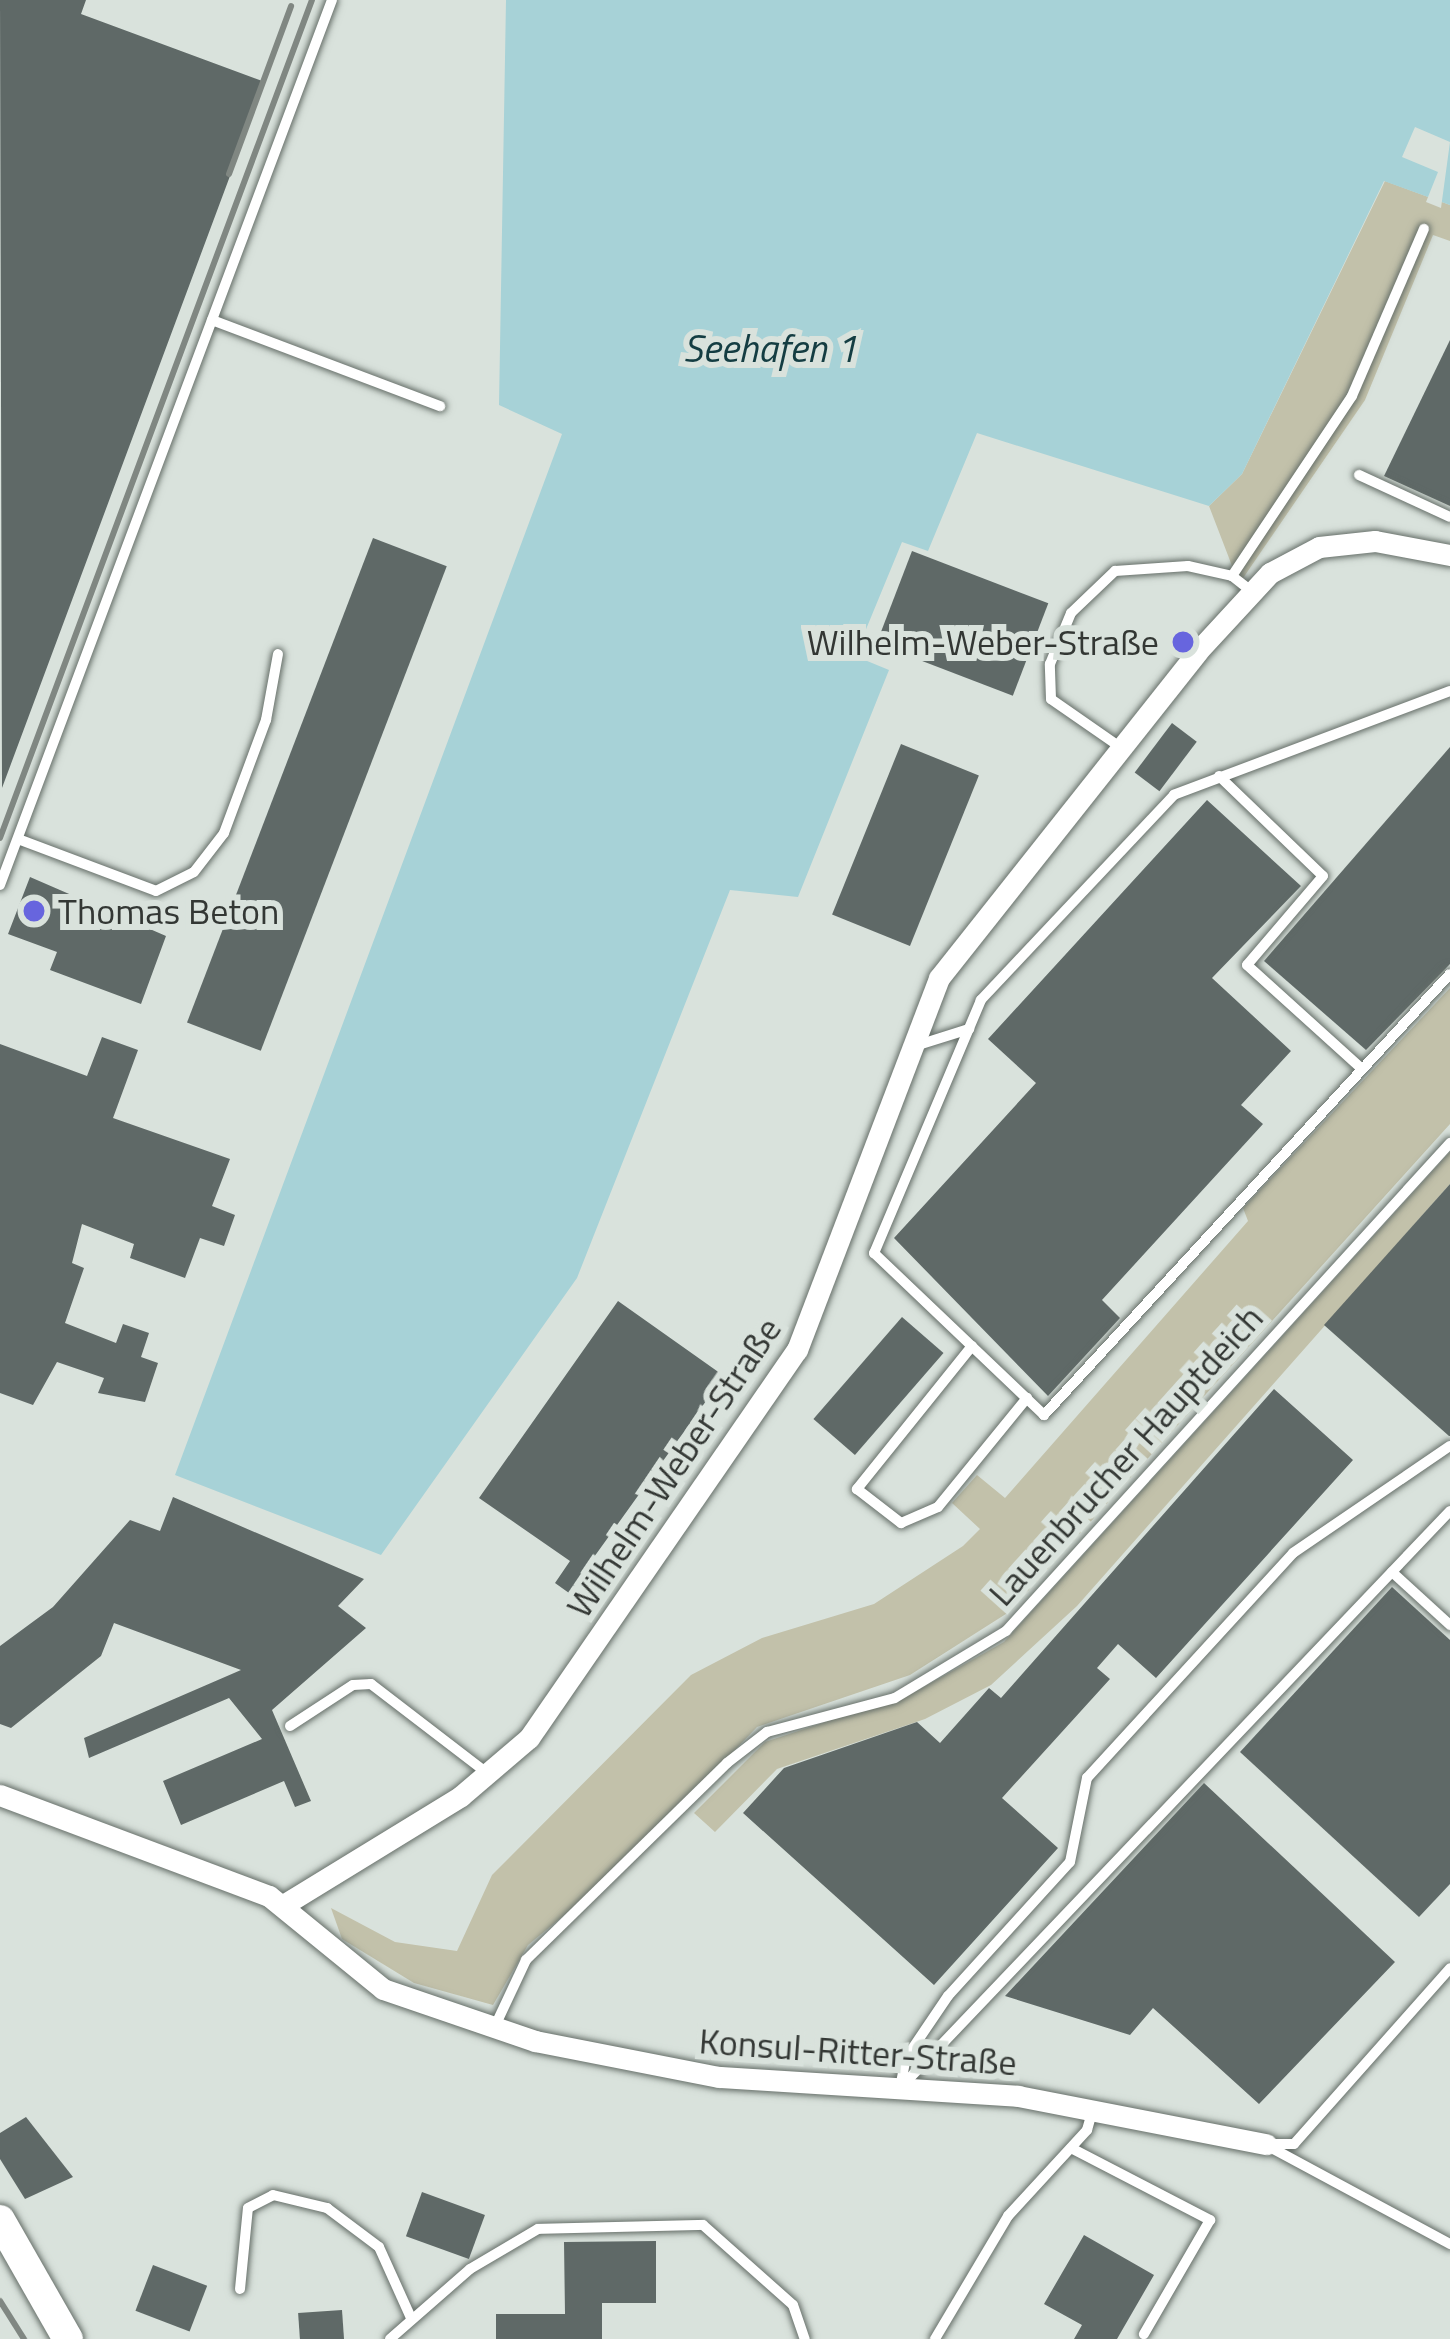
<!DOCTYPE html>
<html>
<head>
<meta charset="utf-8">
<style>
	body { margin:0 }
	#map { position:relative; width:1450px; height:2339px; overflow:hidden; background:#d9e2dc; font-family:"Titillium Web",sans-serif }
	div>[style] { position:absolute }
	[style*='--x'] { left:calc(var(--x)*1px); top:calc(var(--y)*1px); width:calc(var(--w)*1px); rotate:calc(var(--a)*1deg) }
	.green>* { inset:0; background:#c2c1aa }
	.water>* { inset:0; background:#a7d2d7 }
	.pier>* { inset:0; background:#d9e2dc }
	.building>* { inset:0; background:#5f6967; transform-origin:0 0 }
	.roads { filter:drop-shadow(0 0 3px #666f69) drop-shadow(0 0 3px #666f69) }
	.service>* { height:10px; margin:-5px; padding:0 5px; transform-origin:5px; border-radius:5px; background:#fff }
	.minor>* { height:21px; margin:-10.5px; padding:0 10.5px; transform-origin:10.5px; border-radius:10.5px; background:#fff }
	.secondary>* { height:30px; margin:-15px; padding:0 15px; transform-origin:15px; border-radius:15px; background:#fff }
	.rail>* { height:6px; margin:-3px; padding:0 3px; transform-origin:3px; border-radius:3px; background:#808782 }
	.dots>* { width:33px; height:33px; translate:-50% -50%; box-sizing:border-box; border:6px solid #d9e2dc; border-radius:50% }
	span { translate:-50% -50%; white-space:nowrap; text-align:center; line-height:1.15; -webkit-text-stroke:12px #d9e2dc; paint-order:stroke }
	.poi-label { font-size:36px; color:#333734 }
	.right { translate:-100% -50%; text-align:right }
	.left { translate:0 -50%; text-align:left }
	.street-label { font-size:36px; color:#333734 }
	.water-label { font-size:39px; color:#143d42; font-style:italic }
</style>
</head>
<body>
<div id="map">
	<div class="green">
		<i style="clip-path:polygon(1385px 181px,1450px 205px,1450px 241px,1433px 235px,1365px 400px,1239px 584px,1209px 506px,1242px 474px)"></i>
		<i style="clip-path:polygon(1450px 988px,1450px 1124px,1009px 1612px,910px 1675px,757px 1727px,620px 1869px,528px 1945px,493px 2005px,414px 1983px,342px 1939px,331px 1908px,395px 1942px,457px 1951px,492px 1875px,691px 1675px,762px 1638px,874px 1604px,963px 1546px,980px 1529px,952px 1503px,977px 1475px,1005px 1498px,1248px 1221px,1243px 1208px)"></i>
		<i style="clip-path:polygon(1450px 1152px,1450px 1184px,1077px 1606px,991px 1685px,925px 1719px,777px 1769px,715px 1832px,694px 1813px,765px 1742px,913px 1693px,1004px 1642px)"></i>
	</div>
	<div class="water">
		<i style="clip-path:polygon(506px 0,1450px 0,1450px 205px,1384px 181px,1242px 474px,1209px 506px,977px 433px,928px 551px,902px 542px,855px 656px,889px 670px,798px 897px,730px 890px,577px 1278px,381px 1555px,175px 1475px,562px 434px,499px 405px)"></i>
	</div>
	<div class="pier">
		<i style="clip-path:polygon(1415px 127px,1450px 142px,1441px 208px,1426px 202px,1438px 172px,1402px 157px)"></i>
	</div>
	<div class="building">
		<i style="clip-path:polygon(0 0,86px 0,81px 14px,265px 82px,2px 788px)"></i>
		<i style="clip-path:polygon(1450px 340px,1450px 506px,1384px 476px)"></i>
		<i style="left:373px;top:538px;width:79px;height:519px;rotate:21deg"></i>
		<i style="left:912px;top:551px;width:146px;height:99px;rotate:21deg"></i>
		<i style="left:1172px;top:723px;width:31px;height:62px;rotate:37deg"></i>
		<i style="left:901px;top:744px;width:84px;height:184px;rotate:22deg"></i>
		<i style="clip-path:polygon(1450px 747px,1450px 964px,1366px 1050px,1264px 961px)"></i>
		<i style="clip-path:polygon(1207px 800px,1301px 886px,1212px 978px,1291px 1051px,1241px 1105px,1263px 1124px,1102px 1300px,1120px 1318px,1048px 1396px,894px 1238px,1036px 1083px,988px 1039px)"></i>
		<i style="clip-path:polygon(30px 877px,166px 936px,141px 1004px,50px 970px,57px 952px,8px 934px)"></i>
		<i style="clip-path:polygon(102px 1037px,138px 1050px,113px 1118px,230px 1159px,212px 1206px,235px 1215px,224px 1246px,200px 1238px,185px 1278px,130px 1258px,134px 1244px,82px 1224px,72px 1263px,84px 1268px,65px 1323px,116px 1343px,123px 1324px,149px 1333px,141px 1357px,158px 1363px,145px 1402px,98px 1393px,104px 1378px,57px 1362px,33px 1405px,0 1393px,0 1044px,87px 1076px)"></i>
		<i style="clip-path:polygon(1450px 1184px,1450px 1436px,1449px 1436px,1324px 1325px)"></i>
		<i style="clip-path:polygon(618px 1301px,724px 1376px,584px 1571px,590px 1576px,576px 1598px,555px 1583px,570px 1561px,479px 1498px)"></i>
		<i style="left:902px;top:1317px;width:55px;height:135px;rotate:41deg"></i>
		<i style="clip-path:polygon(1274px 1389px,1353px 1460px,1156px 1678px,1118px 1644px,1097px 1668px,1110px 1679px,1002px 1798px,1058px 1848px,934px 1985px,743px 1813px,784px 1768px,917px 1722px,940px 1743px,989px 1688px,1001px 1698px)"></i>
		<i style="clip-path:polygon(173px 1497px,364px 1579px,338px 1606px,366px 1628px,272px 1710px,311px 1801px,295px 1807px,284px 1781px,181px 1825px,163px 1781px,262px 1739px,229px 1698px,89px 1758px,84px 1738px,241px 1670px,114px 1623px,101px 1656px,11px 1728px,0 1724px,0 1646px,53px 1607px,130px 1520px,160px 1531px)"></i>
		<i style="clip-path:polygon(1392px 1587px,1450px 1640px,1450px 1884px,1419px 1917px,1240px 1752px)"></i>
		<i style="clip-path:polygon(1204px 1783px,1395px 1962px,1259px 2104px,1153px 2008px,1130px 2035px,1005px 1996px)"></i>
		<i style="clip-path:polygon(26px 2117px,73px 2177px,25px 2199px,0 2159px,0 2133px)"></i>
		<i style="left:422px;top:2192px;width:67px;height:47px;rotate:20deg"></i>
		<i style="clip-path:polygon(1084px 2235px,1154px 2275px,1117px 2339px,1074px 2339px,1082px 2325px,1044px 2304px)"></i>
		<i style="clip-path:polygon(656px 2241px,656px 2303px,602px 2303px,602px 2339px,496px 2339px,496px 2314px,565px 2314px,564px 2242px)"></i>
		<i style="left:153px;top:2265px;width:58px;height:49px;rotate:21deg"></i>
		<i style="left:342px;top:2310px;width:29px;height:44px;rotate:86deg"></i>
	</div>
	<div class="roads">
		<div class="service">
			<i style="--x:212;--y:320;--w:244;--a:20.7"></i>
			<i style="--x:1359;--y:475;--w:100;--a:24.8"></i>
			<i style="--x:1250;--y:590;--w:23;--a:-142"></i>
			<i style="--x:1232;--y:576;--w:216;--a:-56.3"></i>
			<i style="--x:1352;--y:396;--w:182;--a:-66.7"></i>
			<i style="--x:1450;--y:691;--w:295;--a:159.4"></i>
			<i style="--x:1174;--y:795;--w:282;--a:133.3"></i>
			<i style="--x:981;--y:1000;--w:275;--a:112.9"></i>
			<i style="--x:874;--y:1253;--w:235;--a:43.6"></i>
			<i style="--x:1044;--y:1415;--w:599;--a:-47.37"></i>
			<i style="--x:1120;--y:747;--w:84;--a:-145.2"></i>
			<i style="--x:1051;--y:699;--w:35;--a:-92"></i>
			<i style="--x:1050;--y:664;--w:55;--a:-67.6"></i>
			<i style="--x:1071;--y:613;--w:61;--a:-43.7"></i>
			<i style="--x:1115;--y:571;--w:73;--a:-3.9"></i>
			<i style="--x:1188;--y:566;--w:45;--a:12.8"></i>
			<i style="--x:1219;--y:776;--w:144;--a:43.9"></i>
			<i style="--x:1323;--y:876;--w:117;--a:130.5"></i>
			<i style="--x:1247;--y:965;--w:155;--a:42.1"></i>
			<i style="--x:18;--y:839;--w:147;--a:20.6"></i>
			<i style="--x:156;--y:891;--w:42;--a:-26.6"></i>
			<i style="--x:194;--y:872;--w:49;--a:-52.4"></i>
			<i style="--x:224;--y:833;--w:121;--a:-69.6"></i>
			<i style="--x:266;--y:720;--w:67;--a:-79.7"></i>
			<i style="--x:0;--y:885;--w:945;--a:-69.44"></i>
			<i style="--x:915;--y:1046;--w:57;--a:-17.5"></i>
			<i style="--x:972;--y:1346;--w:184;--a:128.8"></i>
			<i style="--x:857;--y:1489;--w:56;--a:37.7"></i>
			<i style="--x:901;--y:1523;--w:40;--a:-23.4"></i>
			<i style="--x:938;--y:1507;--w:141;--a:-50.8"></i>
			<i style="--x:1392;--y:1572;--w:79;--a:42.4"></i>
			<i style="--x:290;--y:1726;--w:75;--a:-33.1"></i>
			<i style="--x:353;--y:1685;--w:18;--a:-3"></i>
			<i style="--x:371;--y:1684;--w:146;--a:37.5"></i>
			<i style="--x:495;--y:2026;--w:73;--a:-64.8"></i>
			<i style="--x:526;--y:1960;--w:281;--a:-44.4"></i>
			<i style="--x:727;--y:1763;--w:51;--a:-37.8"></i>
			<i style="--x:767;--y:1732;--w:132;--a:-14.9"></i>
			<i style="--x:895;--y:1698;--w:130;--a:-31.1"></i>
			<i style="--x:1006;--y:1631;--w:660;--a:-47.7"></i>
			<i style="--x:903;--y:2085;--w:793;--a:-46.38"></i>
			<i style="--x:900;--y:2088;--w:31;--a:-79"></i>
			<i style="--x:906;--y:2058;--w:75;--a:-55.9"></i>
			<i style="--x:948;--y:1996;--w:181;--a:-47.7"></i>
			<i style="--x:1070;--y:1862;--w:86;--a:-78.6"></i>
			<i style="--x:1087;--y:1778;--w:305;--a:-47.5"></i>
			<i style="--x:1293;--y:1553;--w:190;--a:-34.3"></i>
			<i style="--x:1266;--y:2144;--w:28;--a:0"></i>
			<i style="--x:1294;--y:2144;--w:235;--a:-48.4"></i>
			<i style="--x:1268;--y:2146;--w:207;--a:28.3"></i>
			<i style="--x:1071;--y:2148;--w:157;--a:27.4"></i>
			<i style="--x:1210;--y:2220;--w:132;--a:120.1"></i>
			<i style="--x:240;--y:2289;--w:81;--a:-84.4"></i>
			<i style="--x:248;--y:2208;--w:28;--a:-27"></i>
			<i style="--x:273;--y:2195;--w:56;--a:13.5"></i>
			<i style="--x:327;--y:2208;--w:65;--a:36.9"></i>
			<i style="--x:379;--y:2247;--w:78;--a:65.7"></i>
			<i style="--x:390;--y:2339;--w:106;--a:-41.2"></i>
			<i style="--x:470;--y:2269;--w:79;--a:-30.5"></i>
			<i style="--x:538;--y:2229;--w:165;--a:-1.4"></i>
			<i style="--x:703;--y:2225;--w:120;--a:41.6"></i>
			<i style="--x:793;--y:2305;--w:36;--a:71"></i>
			<i style="--x:935;--y:2339;--w:143;--a:-59.3"></i>
			<i style="--x:1008;--y:2216;--w:117;--a:-47.4"></i>
			<i style="--x:1087;--y:2130;--w:19;--a:-74"></i>
		</div>
		<div class="minor">
			<i style="--x:0;--y:1795;--w:287;--a:20.6"></i>
			<i style="--x:269;--y:1896;--w:147;--a:39.2"></i>
			<i style="--x:383;--y:1989;--w:161;--a:18.9"></i>
			<i style="--x:535;--y:2041;--w:187;--a:11.1"></i>
			<i style="--x:719;--y:2077;--w:300;--a:3.6"></i>
			<i style="--x:1018;--y:2096;--w:253;--a:11"></i>
			<i style="--x:285;--y:1904;--w:206;--a:-31.5"></i>
			<i style="--x:461;--y:1796;--w:89;--a:-40.5"></i>
			<i style="--x:529;--y:1738;--w:472;--a:-55.4"></i>
			<i style="--x:797;--y:1350;--w:398;--a:-69.1"></i>
			<i style="--x:939;--y:978;--w:416;--a:-51.6"></i>
			<i style="--x:1197;--y:652;--w:108;--a:-47.3"></i>
			<i style="--x:1270;--y:573;--w:55;--a:-28"></i>
			<i style="--x:1319;--y:547;--w:56;--a:-6.1"></i>
			<i style="--x:1375;--y:541;--w:76;--a:10.6"></i>
		</div>
		<div class="secondary">
			<i style="--x:0;--y:2220;--w:137;--a:60.3"></i>
		</div>
	</div>
	<div class="rail">
		<i style="--x:229;--y:174;--w:179;--a:-69.7"></i>
		<i style="--x:0;--y:838;--w:894;--a:-69.58"></i>
		<i style="--x:0;--y:2301;--w:45;--a:57.7"></i>
	</div>
	<div class="dots">
		<i style="left:1183px;top:642px;background:#6765de"></i>
		<i style="left:34px;top:911px;background:#6765de"></i>
	</div>
	<div class="poi-label">
		<span class="right" style="left:1159px;top:642px">Wilhelm-Weber-Straße</span>
		<span class="left" style="left:58px;top:911px">Thomas Beton</span>
	</div>
	<div class="street-label">
		<span style="left:1125px;top:1455px;rotate:-48deg">Lauenbrucher Hauptdeich</span>
		<span style="left:673px;top:1467px;rotate:-56deg">Wilhelm-Weber-Straße</span>
		<span style="left:858px;top:2051px;rotate:4deg">Konsul-Ritter-Straße</span>
	</div>
	<div class="water-label">
		<span style="left:770px;top:348px">Seehafen 1</span>
	</div>
</div>
</body>
</html>
